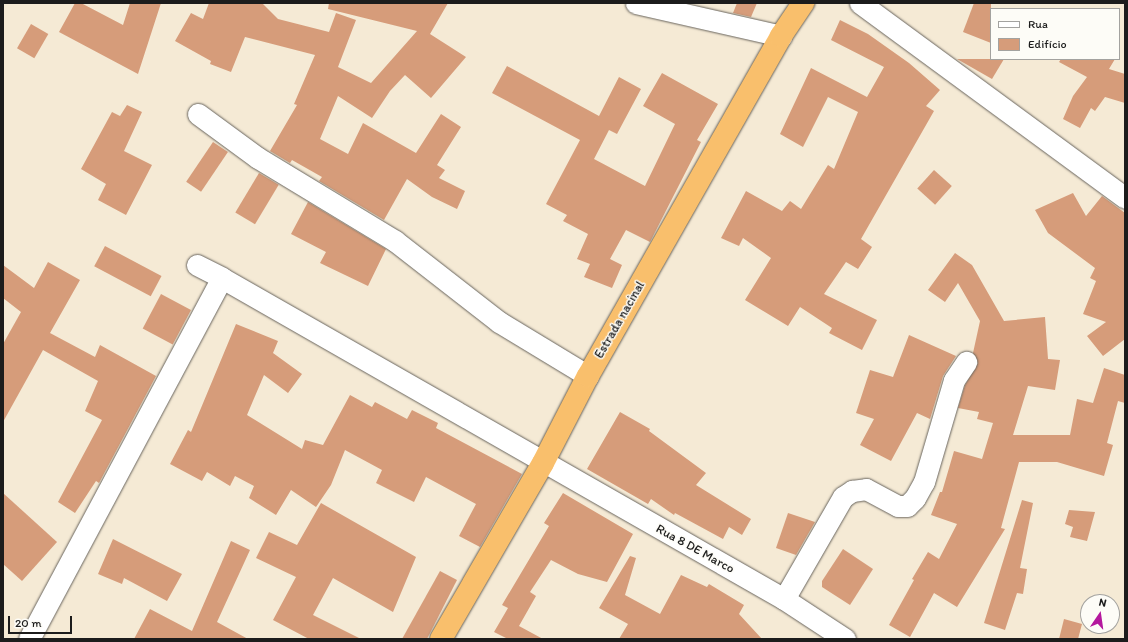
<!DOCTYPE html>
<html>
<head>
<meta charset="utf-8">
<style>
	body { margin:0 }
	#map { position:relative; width:1128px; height:642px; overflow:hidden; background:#f5ead5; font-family:Itim,sans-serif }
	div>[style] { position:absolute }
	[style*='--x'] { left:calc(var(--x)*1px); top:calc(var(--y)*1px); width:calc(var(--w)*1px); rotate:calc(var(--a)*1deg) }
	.building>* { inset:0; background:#d69c7a; transform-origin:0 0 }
	.roads { filter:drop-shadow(0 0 1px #68645d) drop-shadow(0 0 1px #68645d) }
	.street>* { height:21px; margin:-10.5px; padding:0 10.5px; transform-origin:10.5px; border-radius:10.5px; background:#fff }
	.highway>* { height:22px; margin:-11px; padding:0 11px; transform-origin:11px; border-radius:11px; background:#f9bf6c }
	span { translate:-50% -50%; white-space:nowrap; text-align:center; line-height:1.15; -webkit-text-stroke:3px #fdfcf7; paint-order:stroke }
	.street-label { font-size:13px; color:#1c1c1c }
	.frame { position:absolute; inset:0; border:4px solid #1c1c1c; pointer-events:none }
	.legend { position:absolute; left:990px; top:8px; width:130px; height:52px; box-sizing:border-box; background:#fdfcf7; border:1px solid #a3a29f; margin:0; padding:5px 7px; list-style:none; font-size:12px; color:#1c1c1c }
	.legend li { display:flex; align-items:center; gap:8px; height:20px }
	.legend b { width:20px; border:1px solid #a3a29f }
	.north { position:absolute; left:1080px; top:594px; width:40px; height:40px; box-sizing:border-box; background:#fdfcf7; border:1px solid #a3a29f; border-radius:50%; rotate:13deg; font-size:11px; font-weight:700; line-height:16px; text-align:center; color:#1c1c1c }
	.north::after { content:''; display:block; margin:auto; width:14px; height:18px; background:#b5179e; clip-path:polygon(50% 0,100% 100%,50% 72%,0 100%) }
	.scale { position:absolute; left:8px; top:616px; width:64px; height:18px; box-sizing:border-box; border:2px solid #1c1c1c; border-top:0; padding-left:5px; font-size:12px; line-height:14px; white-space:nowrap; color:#1c1c1c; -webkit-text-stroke:3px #fdfcf7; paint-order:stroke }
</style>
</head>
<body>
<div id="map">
	<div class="building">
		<i style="clip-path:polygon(75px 3px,81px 3px,123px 25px,130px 3px,161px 3px,138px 74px,59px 32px)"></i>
		<i style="clip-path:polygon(209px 3px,262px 3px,278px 19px,329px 32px,336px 13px,356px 20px,338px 67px,371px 83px,417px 31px,328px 9px,329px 3px,448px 3px,430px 34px,466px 57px,431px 98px,405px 75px,390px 91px,372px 118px,338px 96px,320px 139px,348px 154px,363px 123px,416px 153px,441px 114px,461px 127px,437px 165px,445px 170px,439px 178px,465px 191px,457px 209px,432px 197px,407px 179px,384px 220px,319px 181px,322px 177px,292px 160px,290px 163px,270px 151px,297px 105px,294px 104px,315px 55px,245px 37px,231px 72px,210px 64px,211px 61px,175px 41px,191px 13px,203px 19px)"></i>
		<i style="clip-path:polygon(737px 3px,757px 3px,751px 17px,733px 13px)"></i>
		<i style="clip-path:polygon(974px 3px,991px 3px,991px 43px,963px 32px)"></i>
		<i style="clip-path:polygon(840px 20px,868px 34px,909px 63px,940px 90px,926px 106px,934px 111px,861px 239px,872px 247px,858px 269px,846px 262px,824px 294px,877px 320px,862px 350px,829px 333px,832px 328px,800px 307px,788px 326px,745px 300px,771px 258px,743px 238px,739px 246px,721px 238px,746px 191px,782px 211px,790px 201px,801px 209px,828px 165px,834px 169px,858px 112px,828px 97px,803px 147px,780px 134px,811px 68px,867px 97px,884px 67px,831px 40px)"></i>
		<i style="left:31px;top:24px;width:20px;height:28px;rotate:30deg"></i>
		<i style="clip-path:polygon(957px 59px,1004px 59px,992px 79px)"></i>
		<i style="clip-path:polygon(1061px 59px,1115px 59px,1109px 69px,1125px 74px,1125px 103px,1105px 97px,1095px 111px,1091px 108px,1080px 128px,1063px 119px,1073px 96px,1087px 77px,1059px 62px)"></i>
		<i style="clip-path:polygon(507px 66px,599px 116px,619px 77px,641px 89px,617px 134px,609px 130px,594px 159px,645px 186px,675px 124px,643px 106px,662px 73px,718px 104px,697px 140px,701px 142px,650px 242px,626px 230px,610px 259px,622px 265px,612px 288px,584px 277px,590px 264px,577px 259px,588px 234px,563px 221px,567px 215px,546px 204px,580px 140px,492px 93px)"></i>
		<i style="clip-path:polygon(127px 105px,142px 112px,124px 151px,152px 165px,126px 215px,98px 200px,106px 184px,81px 169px,112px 112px,120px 116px)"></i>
		<i style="left:213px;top:142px;width:18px;height:48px;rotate:34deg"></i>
		<i style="left:934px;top:170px;width:24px;height:25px;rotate:42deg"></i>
		<i style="left:259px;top:173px;width:23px;height:46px;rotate:31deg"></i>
		<i style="clip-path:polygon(1073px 193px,1086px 216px,1102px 196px,1125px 213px,1125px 339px,1103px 356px,1087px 336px,1106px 322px,1083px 314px,1096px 281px,1090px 278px,1095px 268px,1048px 233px,1035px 210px)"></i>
		<i style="clip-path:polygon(308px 202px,386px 249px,368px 286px,320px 263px,326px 252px,291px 234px)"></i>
		<i style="left:105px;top:246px;width:64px;height:23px;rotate:28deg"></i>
		<i style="clip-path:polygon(955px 253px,972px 265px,1004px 321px,1045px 317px,1048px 359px,1060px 360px,1055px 390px,1028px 386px,1013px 435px,1070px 435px,1077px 399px,1093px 403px,1104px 368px,1125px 375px,1125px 403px,1118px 401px,1107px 443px,1113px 445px,1104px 476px,1057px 462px,1019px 462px,1001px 528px,1005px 529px,957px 607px,934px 593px,910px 637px,889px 625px,914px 580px,912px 579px,928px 552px,939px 559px,957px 524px,931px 515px,940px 492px,942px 492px,954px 451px,982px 459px,993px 423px,977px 419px,979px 412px,958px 408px,965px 385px,978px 363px,973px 353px,980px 321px,958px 283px,945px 302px,928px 290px)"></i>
		<i style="clip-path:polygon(48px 262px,80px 280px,50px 333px,95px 357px,100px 345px,156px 376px,99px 483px,96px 481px,75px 513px,58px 502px,102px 420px,85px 411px,98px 381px,43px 350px,3px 422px,3px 344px,21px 312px,3px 298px,3px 265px,34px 288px)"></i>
		<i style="left:161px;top:294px;width:34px;height:39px;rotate:28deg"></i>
		<i style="clip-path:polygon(236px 324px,278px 341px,273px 353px,302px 374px,288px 393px,264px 375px,247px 415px,302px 449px,305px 440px,323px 445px,350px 395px,372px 407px,375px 402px,407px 419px,412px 410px,438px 423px,436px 428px,522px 474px,480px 547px,459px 536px,476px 504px,426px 477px,414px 502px,376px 483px,382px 470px,345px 450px,331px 485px,316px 507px,291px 490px,276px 515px,249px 498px,254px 486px,235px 476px,230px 486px,207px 472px,202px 481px,170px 464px,188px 430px,191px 432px)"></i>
		<i style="clip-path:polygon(909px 335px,956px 356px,943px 376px,930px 419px,917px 413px,891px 461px,860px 445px,874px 419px,856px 413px,870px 370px,893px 377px)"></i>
		<i style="clip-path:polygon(620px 412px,650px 429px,649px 431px,706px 473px,696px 485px,751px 519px,742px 535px,729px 527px,723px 539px,675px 513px,674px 515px,651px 499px,648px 504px,587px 469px)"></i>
		<i style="clip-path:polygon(3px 493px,57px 542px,22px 581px,3px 564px)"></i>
		<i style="clip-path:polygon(563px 493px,633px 534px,607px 582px,578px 574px,551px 560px,530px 592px,536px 596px,519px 626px,543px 639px,508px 639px,494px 632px,508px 608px,502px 605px,549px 526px,544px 523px)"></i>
		<i style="clip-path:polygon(1022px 500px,1033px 503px,1020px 568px,1027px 569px,1023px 594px,1017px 593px,1005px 630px,984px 623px)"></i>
		<i style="clip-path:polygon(321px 503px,416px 557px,393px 612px,333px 578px,313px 615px,361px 639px,309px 639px,273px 620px,296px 577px,256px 558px,269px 532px,297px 545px)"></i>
		<i style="clip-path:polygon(1069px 510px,1095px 512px,1087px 541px,1070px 537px,1073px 527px,1065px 524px)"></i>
		<i style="clip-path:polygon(788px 513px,815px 522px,796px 555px,776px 548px)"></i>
		<i style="clip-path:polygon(113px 539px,182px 574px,167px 601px,124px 578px,122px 584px,98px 574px)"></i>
		<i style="clip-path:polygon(231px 541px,250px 550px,217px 622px,248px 639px,134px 639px,150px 609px,192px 631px)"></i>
		<i style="clip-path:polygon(843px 549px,873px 569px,850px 605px,822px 587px,822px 581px)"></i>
		<i style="clip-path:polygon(630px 556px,636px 558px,625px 595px,660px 614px,681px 575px,707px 587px,709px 584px,744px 605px,739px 614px,762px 639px,619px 639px,628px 624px,599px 608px)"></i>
		<i style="clip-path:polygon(440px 571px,457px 580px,427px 639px,402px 639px)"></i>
		<i style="clip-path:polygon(1064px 619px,1082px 624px,1078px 639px,1059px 639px)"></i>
	</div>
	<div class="roads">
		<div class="street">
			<i style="--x:636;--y:3;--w:149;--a:12.8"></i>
			<i style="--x:860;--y:3;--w:329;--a:36.3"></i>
			<i style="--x:198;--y:114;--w:74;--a:36.3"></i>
			<i style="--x:258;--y:158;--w:160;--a:31.2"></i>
			<i style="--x:395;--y:241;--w:132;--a:37.9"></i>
			<i style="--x:499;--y:322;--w:104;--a:31.2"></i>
			<i style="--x:197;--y:265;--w:28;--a:27"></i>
			<i style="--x:784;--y:599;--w:118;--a:-60"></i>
			<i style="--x:843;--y:497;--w:11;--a:-34"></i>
			<i style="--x:852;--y:491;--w:14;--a:-8"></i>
			<i style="--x:866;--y:489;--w:36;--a:28"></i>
			<i style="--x:898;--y:506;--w:9;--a:0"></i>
			<i style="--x:907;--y:506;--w:11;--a:-45"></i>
			<i style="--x:915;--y:498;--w:18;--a:-61"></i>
			<i style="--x:924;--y:482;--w:106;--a:-73.6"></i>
			<i style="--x:954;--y:380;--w:22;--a:-56"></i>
			<i style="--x:29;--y:639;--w:409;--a:-61.9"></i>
			<i style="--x:222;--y:278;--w:647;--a:29.73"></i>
			<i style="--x:784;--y:599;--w:73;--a:33.3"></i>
		</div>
		<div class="highway">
			<i style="--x:441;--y:639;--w:203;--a:-59.9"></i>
			<i style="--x:543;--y:463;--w:98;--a:-62.7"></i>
			<i style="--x:588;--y:376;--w:391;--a:-60.4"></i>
			<i style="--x:781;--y:36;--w:40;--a:-56"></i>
		</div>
	</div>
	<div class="street-label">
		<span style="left:620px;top:320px;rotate:-60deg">Estrada nacinal</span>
		<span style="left:695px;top:549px;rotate:29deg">Rua 8 DE Marco</span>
	</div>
	<div class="frame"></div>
	<ul class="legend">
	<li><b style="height:5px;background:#fff"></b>Rua</li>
	<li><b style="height:11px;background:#d69c7a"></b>Edifício</li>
	</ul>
	<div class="north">N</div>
	<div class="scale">20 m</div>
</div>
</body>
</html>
